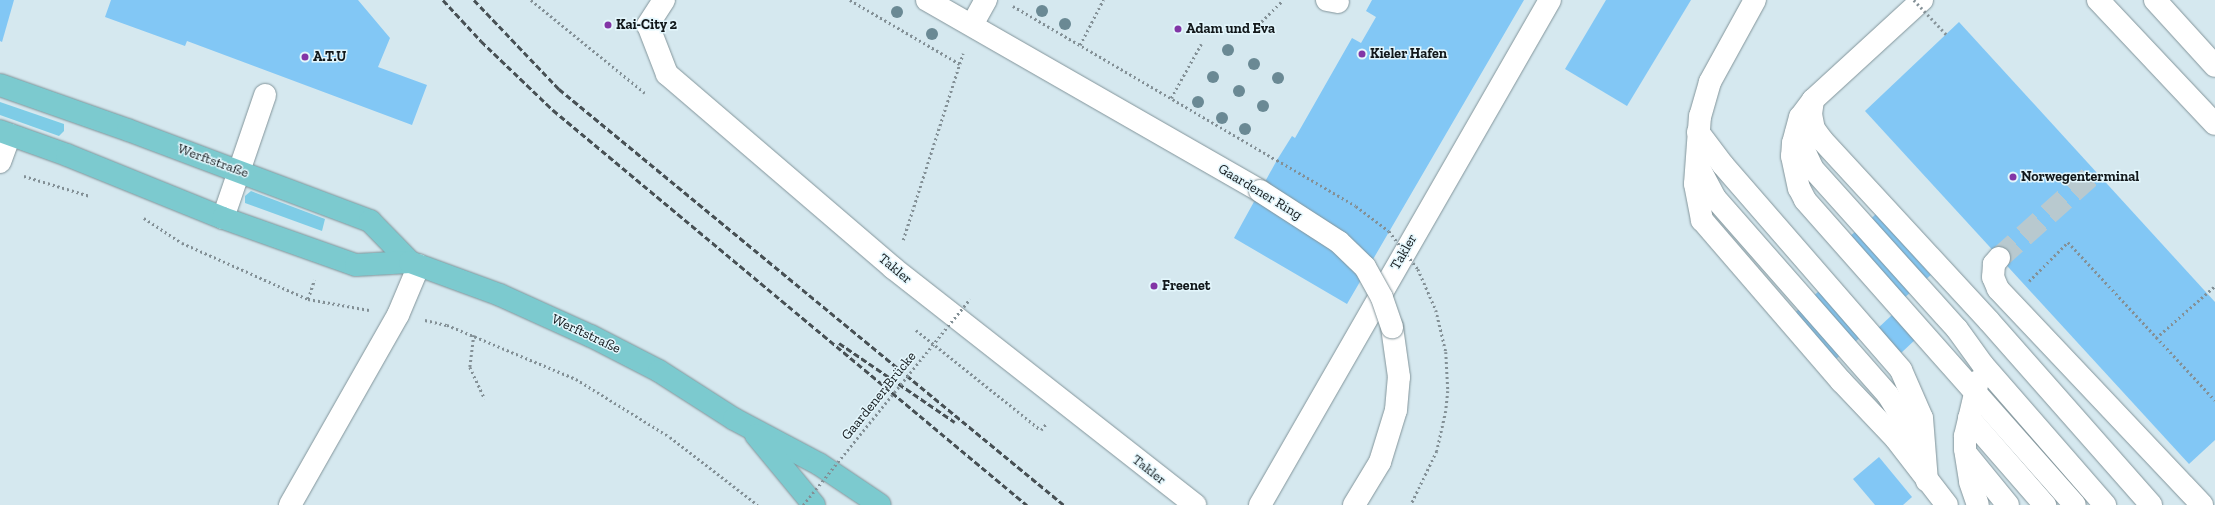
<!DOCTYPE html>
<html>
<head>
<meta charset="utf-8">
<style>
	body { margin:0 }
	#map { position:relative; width:2215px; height:505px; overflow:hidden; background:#d5e8ef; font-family:"Zilla Slab",serif }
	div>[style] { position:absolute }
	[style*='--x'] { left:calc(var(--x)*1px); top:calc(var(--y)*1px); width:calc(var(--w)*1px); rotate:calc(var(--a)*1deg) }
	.green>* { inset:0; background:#7ecce6 }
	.building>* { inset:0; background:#82c7f5; transform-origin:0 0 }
	.minor-tunnel>* { height:22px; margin-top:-11px; transform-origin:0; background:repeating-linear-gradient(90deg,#b8c9cf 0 22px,transparent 0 33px) }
	.path>* { height:2.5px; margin-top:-1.25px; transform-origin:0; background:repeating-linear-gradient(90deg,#839096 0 2px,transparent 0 5px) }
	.roads { filter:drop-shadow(0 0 1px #82949a) drop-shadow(0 0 1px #82949a) }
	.minor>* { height:22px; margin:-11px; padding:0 11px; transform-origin:11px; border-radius:11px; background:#fff }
	.major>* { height:22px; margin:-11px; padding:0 11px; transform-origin:11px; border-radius:11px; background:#7ccacf }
	.rail>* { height:3px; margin-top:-1.5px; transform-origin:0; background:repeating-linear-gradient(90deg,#475054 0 6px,transparent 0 9px) }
	.path-bridge>* { height:2.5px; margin-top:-1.25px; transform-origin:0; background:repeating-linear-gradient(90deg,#839096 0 2px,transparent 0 5px) }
	.bridges { filter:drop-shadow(0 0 1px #82949a) drop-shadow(0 0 1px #82949a) }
	.minor-bridge>* { height:22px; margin:-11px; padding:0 11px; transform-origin:11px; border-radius:11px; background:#fff }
	.trees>* { width:12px; height:12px; margin:-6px; border-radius:50%; background:#6a8994 }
	.dots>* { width:11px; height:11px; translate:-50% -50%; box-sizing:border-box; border:2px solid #e3f6fc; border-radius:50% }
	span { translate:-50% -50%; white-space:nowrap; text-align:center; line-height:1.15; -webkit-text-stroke:3px #e3f6fc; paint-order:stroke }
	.poi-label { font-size:14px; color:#12181b; font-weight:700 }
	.left { translate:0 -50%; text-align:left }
	.street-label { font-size:14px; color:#12181b }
</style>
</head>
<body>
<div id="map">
	<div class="green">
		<i style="clip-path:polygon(0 102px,64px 124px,64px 131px,59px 136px,0 115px)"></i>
		<i style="clip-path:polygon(251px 191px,325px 219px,322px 231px,245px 203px,245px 196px)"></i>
	</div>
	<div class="building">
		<i style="clip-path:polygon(0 0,14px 0,2px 42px,0 41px)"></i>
		<i style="clip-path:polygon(111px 0,358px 0,390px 38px,378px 67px,427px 85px,412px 125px,187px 41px,185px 46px,105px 17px)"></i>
		<i style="clip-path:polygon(1372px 0,1524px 0,1347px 304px,1234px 238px,1277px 160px,1292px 136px,1295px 138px,1352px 38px,1361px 43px,1376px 17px,1366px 11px)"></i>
		<i style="clip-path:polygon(1606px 0,1691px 0,1627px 106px,1565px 69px)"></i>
		<i style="clip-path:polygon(1959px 22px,2215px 302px,2215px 440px,2189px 464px,1865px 111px)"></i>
		<i style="left:1876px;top:214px;width:82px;height:7px;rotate:48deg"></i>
		<i style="left:1856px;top:231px;width:82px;height:8px;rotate:49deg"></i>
		<i style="left:1819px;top:291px;width:62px;height:8px;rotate:48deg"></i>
		<i style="left:1799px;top:309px;width:62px;height:8px;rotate:48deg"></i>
		<i style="left:1892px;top:315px;width:34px;height:19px;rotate:47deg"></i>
		<i style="clip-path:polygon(1879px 457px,1912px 497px,1903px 505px,1875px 505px,1853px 479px)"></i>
	</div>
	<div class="minor-tunnel">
		<i style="--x:1999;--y:258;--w:127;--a:-41.8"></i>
	</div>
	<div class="path">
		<i style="--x:531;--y:0;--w:147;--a:39.2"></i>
		<i style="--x:850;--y:0;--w:127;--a:30.2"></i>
		<i style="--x:1013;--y:6;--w:306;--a:30.3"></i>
		<i style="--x:1258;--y:25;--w:35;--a:-45"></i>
		<i style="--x:1080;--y:45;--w:51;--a:-62.9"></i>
		<i style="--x:1171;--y:98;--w:62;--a:-60.9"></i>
		<i style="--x:24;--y:176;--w:69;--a:16.9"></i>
		<i style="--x:144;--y:218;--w:45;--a:33.3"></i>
		<i style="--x:182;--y:243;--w:138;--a:24"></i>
		<i style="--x:308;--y:299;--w:62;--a:10.2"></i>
		<i style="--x:903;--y:240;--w:196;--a:-72.2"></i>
		<i style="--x:2029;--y:281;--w:55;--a:-45"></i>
		<i style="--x:2068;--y:242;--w:216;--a:47.1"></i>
		<i style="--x:308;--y:299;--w:20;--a:-72"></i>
		<i style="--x:425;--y:320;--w:23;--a:13"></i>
		<i style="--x:447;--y:325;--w:140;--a:22.7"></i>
		<i style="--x:576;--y:379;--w:110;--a:31.7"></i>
		<i style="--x:670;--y:437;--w:111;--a:37.7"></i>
		<i style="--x:916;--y:330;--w:160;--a:38.7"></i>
		<i style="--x:1041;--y:430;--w:8;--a:-50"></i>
		<i style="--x:474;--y:335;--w:32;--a:97"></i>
		<i style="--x:470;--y:367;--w:35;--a:65"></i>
		<i style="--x:2156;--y:338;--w:79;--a:-41.4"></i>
	</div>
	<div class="roads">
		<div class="minor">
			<i style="--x:664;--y:0;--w:30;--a:123"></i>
			<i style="--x:648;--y:25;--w:53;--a:68.8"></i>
			<i style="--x:667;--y:74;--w:298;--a:40.6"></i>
			<i style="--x:893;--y:268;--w:384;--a:38.1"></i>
			<i style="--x:927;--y:0;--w:384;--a:29.8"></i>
			<i style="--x:1327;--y:0;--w:11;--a:10"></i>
			<i style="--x:1755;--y:0;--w:94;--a:118.8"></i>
			<i style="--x:1710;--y:82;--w:35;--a:106"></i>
			<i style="--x:1700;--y:116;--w:68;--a:94.2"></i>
			<i style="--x:1695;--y:184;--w:37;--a:79"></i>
			<i style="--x:1702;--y:220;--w:213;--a:49.2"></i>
			<i style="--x:1841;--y:381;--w:80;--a:46.5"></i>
			<i style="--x:1896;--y:439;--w:83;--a:52.3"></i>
			<i style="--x:1922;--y:0;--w:148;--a:137.5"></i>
			<i style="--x:1813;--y:100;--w:21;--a:127"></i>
			<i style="--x:1800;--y:117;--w:27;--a:105"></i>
			<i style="--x:1793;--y:143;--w:13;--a:94"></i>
			<i style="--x:1792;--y:156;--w:33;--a:78"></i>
			<i style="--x:1799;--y:188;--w:13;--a:63"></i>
			<i style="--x:1805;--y:200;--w:407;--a:48.5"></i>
			<i style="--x:2098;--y:0;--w:170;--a:46.7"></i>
			<i style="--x:2155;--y:0;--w:89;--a:47.7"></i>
			<i style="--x:972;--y:25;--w:29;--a:-61"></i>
			<i style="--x:1813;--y:100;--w:14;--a:98"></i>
			<i style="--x:1811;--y:114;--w:15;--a:79"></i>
			<i style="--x:1814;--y:129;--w:14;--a:54"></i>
			<i style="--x:1822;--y:140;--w:246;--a:47.3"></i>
			<i style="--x:1989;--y:321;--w:245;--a:48.6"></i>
			<i style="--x:1698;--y:132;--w:41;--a:52.9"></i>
			<i style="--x:1723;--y:165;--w:271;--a:49"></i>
			<i style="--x:1901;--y:370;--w:52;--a:66.4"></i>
			<i style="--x:1922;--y:418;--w:63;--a:85.5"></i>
			<i style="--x:1796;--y:133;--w:38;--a:65"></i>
			<i style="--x:1812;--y:168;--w:217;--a:48"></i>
			<i style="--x:1957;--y:329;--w:44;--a:54.2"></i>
			<i style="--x:1983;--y:365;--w:186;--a:48.9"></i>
			<i style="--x:0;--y:162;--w:29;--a:-70"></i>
			<i style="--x:1697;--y:164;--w:38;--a:62"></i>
			<i style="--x:1715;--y:198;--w:262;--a:48.7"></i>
			<i style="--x:1888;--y:395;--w:25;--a:58"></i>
			<i style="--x:1901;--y:416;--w:42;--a:69"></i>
			<i style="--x:223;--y:218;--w:130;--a:-71.1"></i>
			<i style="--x:1999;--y:258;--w:8;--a:130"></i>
			<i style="--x:1994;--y:264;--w:13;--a:94"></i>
			<i style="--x:1993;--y:277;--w:13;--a:67"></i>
			<i style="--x:1998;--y:289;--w:297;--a:46.6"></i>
			<i style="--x:1978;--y:381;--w:57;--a:103.3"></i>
			<i style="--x:1965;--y:436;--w:13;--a:90"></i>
			<i style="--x:1965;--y:449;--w:33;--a:81"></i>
			<i style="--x:1970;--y:482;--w:24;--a:71"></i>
			<i style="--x:1969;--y:418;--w:116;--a:48.9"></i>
			<i style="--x:1968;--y:456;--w:63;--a:50.8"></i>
			<i style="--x:290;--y:505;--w:219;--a:-60.4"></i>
			<i style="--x:398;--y:315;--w:54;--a:-67.2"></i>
			<i style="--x:1260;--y:505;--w:582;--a:-60.13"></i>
			<i style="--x:1354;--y:505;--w:50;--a:-58.8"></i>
			<i style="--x:1380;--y:462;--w:54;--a:-72.9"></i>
			<i style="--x:1396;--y:410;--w:33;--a:-85"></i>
			<i style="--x:1399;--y:377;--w:50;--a:-98"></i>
		</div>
		<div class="major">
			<i style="--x:0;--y:85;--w:136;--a:19.4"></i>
			<i style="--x:128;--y:130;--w:259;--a:20.6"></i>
			<i style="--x:370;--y:221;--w:57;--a:45.7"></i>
			<i style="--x:0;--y:131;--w:71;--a:19.7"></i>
			<i style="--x:67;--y:155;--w:168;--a:22"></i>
			<i style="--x:223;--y:218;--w:141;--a:19.5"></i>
			<i style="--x:356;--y:265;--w:54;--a:-3.2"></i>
			<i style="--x:410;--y:262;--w:96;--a:20.1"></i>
			<i style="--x:500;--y:295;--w:100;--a:24.3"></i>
			<i style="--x:591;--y:336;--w:76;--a:27.2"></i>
			<i style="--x:659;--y:371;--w:89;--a:32.6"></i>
			<i style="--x:734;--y:419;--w:96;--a:27.9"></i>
			<i style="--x:819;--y:464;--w:73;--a:33.9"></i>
			<i style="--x:756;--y:435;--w:91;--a:50.4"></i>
		</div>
	</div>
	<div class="rail">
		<i style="--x:443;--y:0;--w:56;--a:47.2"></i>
		<i style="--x:481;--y:41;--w:100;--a:43.8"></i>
		<i style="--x:553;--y:110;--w:617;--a:39.81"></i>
		<i style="--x:474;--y:0;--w:123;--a:46.3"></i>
		<i style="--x:559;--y:89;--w:654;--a:39.48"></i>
		<i style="--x:839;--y:343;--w:140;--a:34.3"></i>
	</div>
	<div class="path-bridge">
		<i style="--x:1914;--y:0;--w:47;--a:46.7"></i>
		<i style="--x:1277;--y:160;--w:91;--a:30.2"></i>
		<i style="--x:1356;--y:206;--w:41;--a:37.1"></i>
		<i style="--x:1389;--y:231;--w:48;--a:52.7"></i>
		<i style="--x:1418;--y:269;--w:45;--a:66.3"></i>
		<i style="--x:1436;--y:310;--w:43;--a:76.6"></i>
		<i style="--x:1446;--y:352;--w:39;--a:87"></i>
		<i style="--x:1448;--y:391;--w:20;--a:96"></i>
		<i style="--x:1446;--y:411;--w:41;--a:102.7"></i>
		<i style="--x:1437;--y:451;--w:60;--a:115.7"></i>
		<i style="--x:803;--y:505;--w:265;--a:-51"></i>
	</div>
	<div class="bridges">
		<div class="minor-bridge">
			<i style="--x:1260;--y:191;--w:94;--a:32.8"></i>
			<i style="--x:1339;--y:242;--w:36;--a:44"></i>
			<i style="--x:1365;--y:267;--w:35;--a:61"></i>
			<i style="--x:1382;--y:298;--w:31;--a:71"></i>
		</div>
	</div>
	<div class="trees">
		<i style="left:1042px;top:11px"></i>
		<i style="left:897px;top:12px"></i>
		<i style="left:1065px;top:24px"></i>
		<i style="left:932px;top:34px"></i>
		<i style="left:1228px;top:50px"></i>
		<i style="left:1254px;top:64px"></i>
		<i style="left:1213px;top:77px"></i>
		<i style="left:1278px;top:78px"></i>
		<i style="left:1239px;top:91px"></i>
		<i style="left:1198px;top:102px"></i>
		<i style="left:1263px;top:106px"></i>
		<i style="left:1222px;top:118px"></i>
		<i style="left:1245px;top:129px"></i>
	</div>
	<div class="dots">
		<i style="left:608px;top:25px;background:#8235a6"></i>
		<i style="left:1178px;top:29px;background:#8235a6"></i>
		<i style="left:1362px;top:54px;background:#8235a6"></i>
		<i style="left:305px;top:57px;background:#8235a6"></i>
		<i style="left:2013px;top:177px;background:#8235a6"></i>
		<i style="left:1154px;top:286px;background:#8235a6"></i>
	</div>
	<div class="poi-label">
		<span class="left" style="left:616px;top:25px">Kai-City 2</span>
		<span class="left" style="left:1186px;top:29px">Adam und Eva</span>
		<span class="left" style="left:1370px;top:54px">Kieler Hafen</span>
		<span class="left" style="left:313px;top:57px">A.T.U</span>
		<span class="left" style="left:2021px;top:177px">Norwegenterminal</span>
		<span class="left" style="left:1162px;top:286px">Freenet</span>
	</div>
	<div class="street-label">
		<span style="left:213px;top:161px;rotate:20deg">Werftstraße</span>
		<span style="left:1260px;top:192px;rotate:31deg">Gaardener Ring</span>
		<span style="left:1404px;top:252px;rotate:-60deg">Takler</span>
		<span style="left:895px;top:269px;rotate:40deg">Takler</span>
		<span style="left:586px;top:334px;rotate:25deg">Werftstraße</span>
		<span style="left:879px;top:396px;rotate:-51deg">Gaardener Brücke</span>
		<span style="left:1149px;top:470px;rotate:38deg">Takler</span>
	</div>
</div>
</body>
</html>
